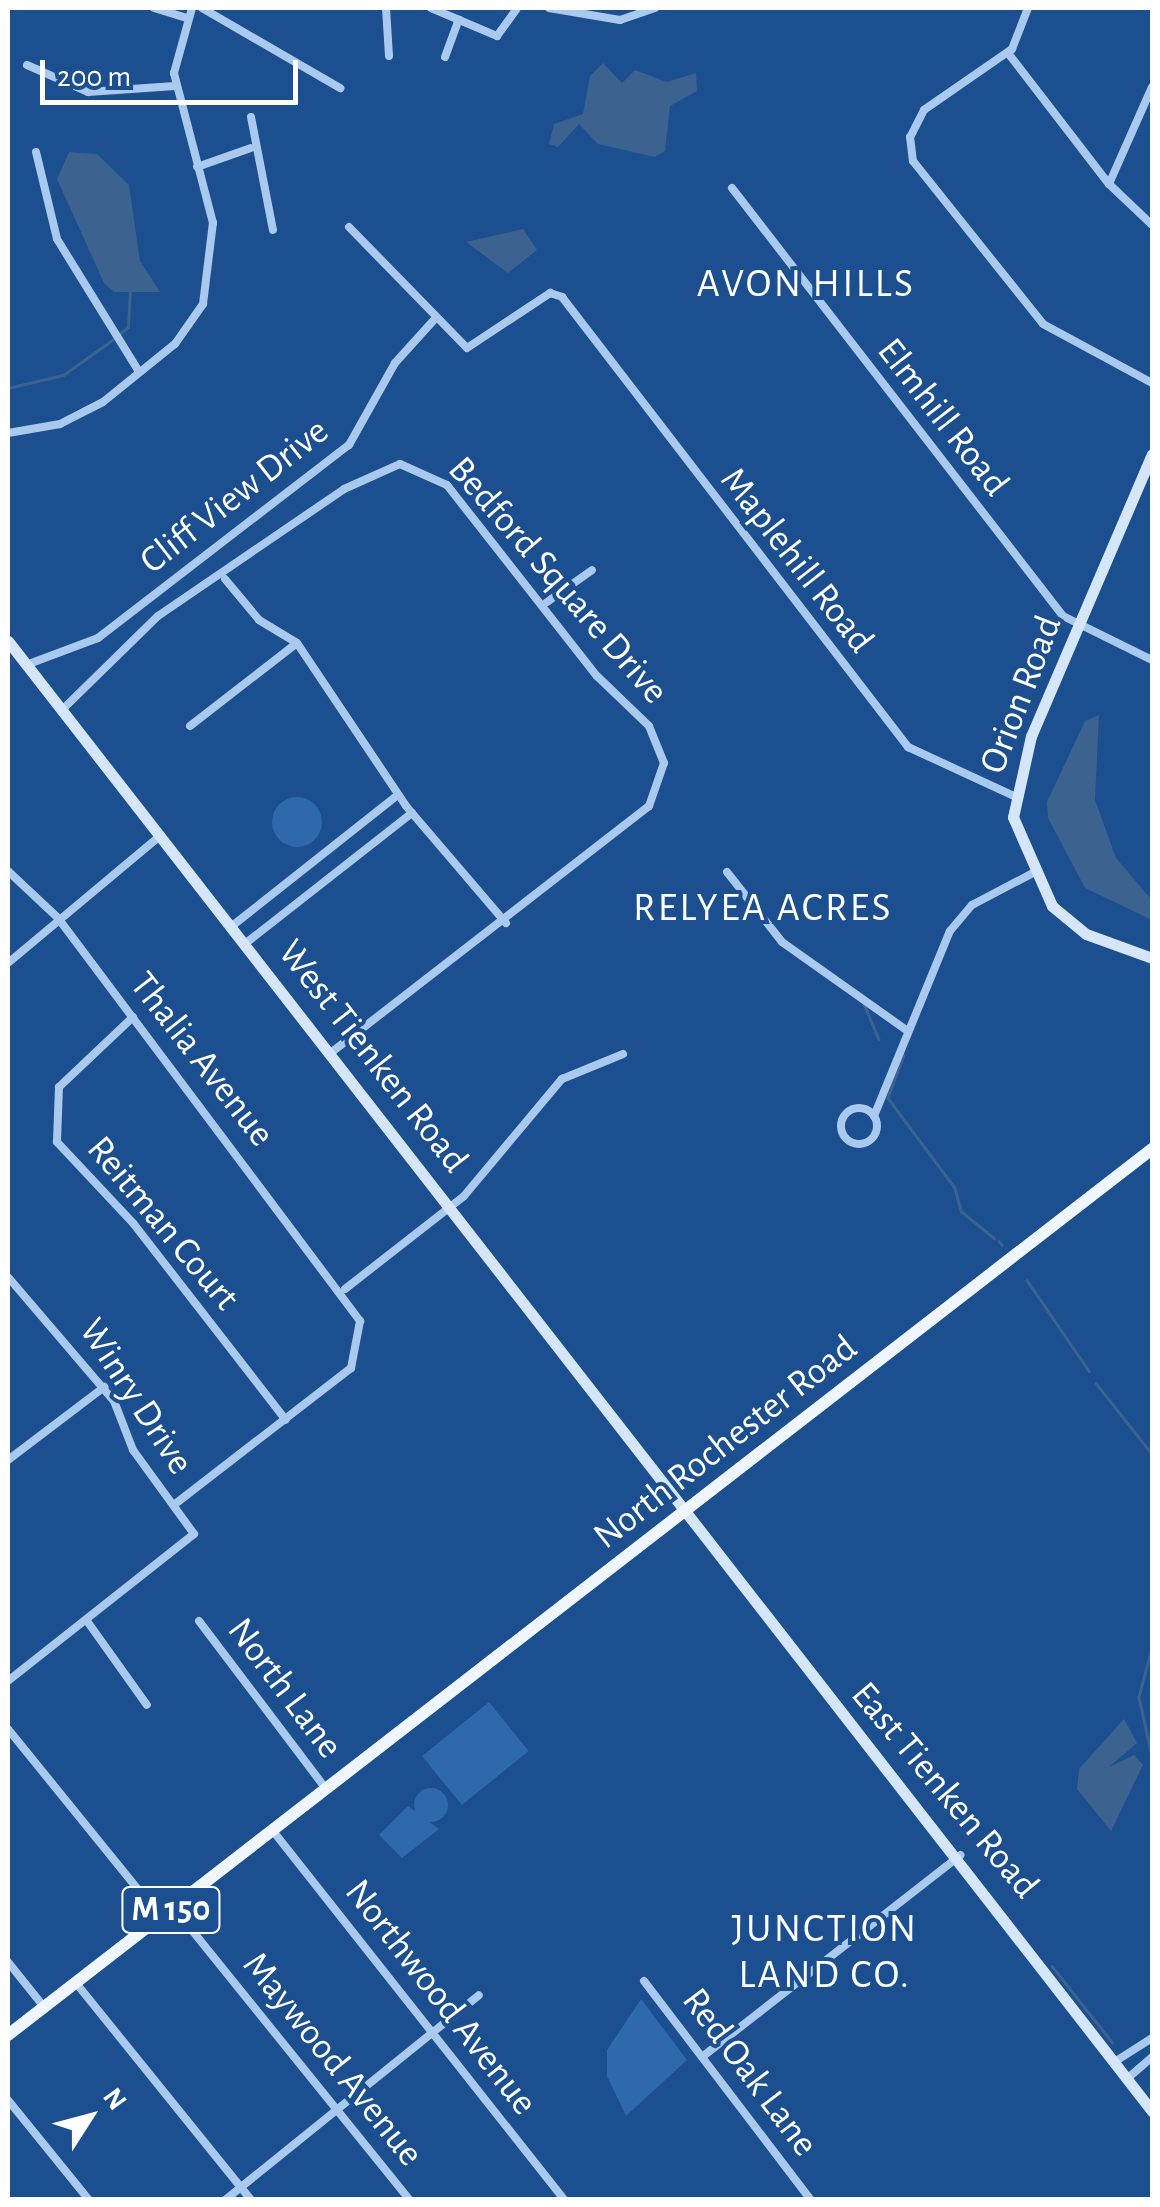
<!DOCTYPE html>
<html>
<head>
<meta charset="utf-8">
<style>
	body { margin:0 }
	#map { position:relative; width:1160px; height:2207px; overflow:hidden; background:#1b4f8f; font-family:"Alegreya Sans",sans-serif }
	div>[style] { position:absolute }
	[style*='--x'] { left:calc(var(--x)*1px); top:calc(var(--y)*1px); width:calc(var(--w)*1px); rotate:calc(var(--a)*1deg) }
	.green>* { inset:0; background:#2e69ad; transform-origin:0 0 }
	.round { border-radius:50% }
	.water>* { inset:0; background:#3c6290 }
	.stream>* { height:2.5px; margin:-1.25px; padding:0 1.25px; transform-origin:1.25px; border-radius:1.25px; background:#3c6290 }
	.street>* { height:8px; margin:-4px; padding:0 4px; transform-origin:4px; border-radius:4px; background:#a9c9ee }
	.street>.ring { margin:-4px; padding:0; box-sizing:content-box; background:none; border:8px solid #a9c9ee; border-radius:50% }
	.secondary>* { height:11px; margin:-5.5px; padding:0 5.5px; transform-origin:5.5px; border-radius:5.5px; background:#d6e6fa }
	.primary>* { height:12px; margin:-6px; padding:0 6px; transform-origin:6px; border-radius:6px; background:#f0f6ff }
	span { translate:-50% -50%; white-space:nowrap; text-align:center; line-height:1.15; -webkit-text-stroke:8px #1b4f8f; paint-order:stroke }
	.shield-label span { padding:2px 8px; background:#1b4f8f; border:2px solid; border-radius:8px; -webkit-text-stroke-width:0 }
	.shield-label { font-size:35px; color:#fff; font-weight:700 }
	.street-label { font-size:38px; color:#fff }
	.neighbourhood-label { font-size:40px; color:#fff; letter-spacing:2.5px }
	.frame { position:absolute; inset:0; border:10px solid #fff; pointer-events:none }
	.north { position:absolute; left:40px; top:2067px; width:100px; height:100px; -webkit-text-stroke:8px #1b4f8f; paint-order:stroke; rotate:54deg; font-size:28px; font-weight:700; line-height:40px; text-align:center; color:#fff }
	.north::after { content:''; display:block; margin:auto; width:35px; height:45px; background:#fff; clip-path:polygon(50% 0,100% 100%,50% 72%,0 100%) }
	.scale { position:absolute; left:40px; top:60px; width:258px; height:45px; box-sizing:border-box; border:5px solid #fff; border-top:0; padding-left:12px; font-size:30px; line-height:35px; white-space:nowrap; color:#fff; -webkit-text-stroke:8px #1b4f8f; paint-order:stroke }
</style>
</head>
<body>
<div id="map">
	<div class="green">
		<i class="round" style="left:272px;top:797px;width:50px;height:50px"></i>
		<i style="left:489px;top:1702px;width:63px;height:86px;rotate:51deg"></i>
		<i class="round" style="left:414px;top:1788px;width:34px;height:34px"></i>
		<i style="clip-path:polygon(408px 1806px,439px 1829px,402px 1858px,379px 1835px)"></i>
		<i style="clip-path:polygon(641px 1999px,687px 2060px,626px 2116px,607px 2076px,607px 2050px)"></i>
	</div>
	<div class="water">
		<i style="clip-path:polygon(603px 63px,622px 83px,635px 70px,667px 82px,696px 73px,697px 91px,670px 106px,665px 151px,655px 157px,598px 144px,579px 124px,558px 147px,549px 144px,554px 124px,583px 114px,590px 76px)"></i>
		<i style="clip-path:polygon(69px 152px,97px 154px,129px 185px,140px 261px,160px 292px,114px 292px,104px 283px,57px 179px)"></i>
		<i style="clip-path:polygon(523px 229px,537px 250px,508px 273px,466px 242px)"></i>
		<i style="clip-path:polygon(1099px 715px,1095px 800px,1116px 858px,1152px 900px,1152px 920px,1085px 888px,1048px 818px,1047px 802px,1085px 721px)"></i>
		<i style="clip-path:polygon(1124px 1719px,1137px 1743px,1109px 1767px,1134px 1755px,1143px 1765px,1111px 1831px,1077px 1789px,1079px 1769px)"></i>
	</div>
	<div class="stream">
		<i style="--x:8;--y:388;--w:57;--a:-13.3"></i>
		<i style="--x:63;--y:375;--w:54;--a:-35.2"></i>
		<i style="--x:107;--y:344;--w:27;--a:-39"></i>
		<i style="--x:128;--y:327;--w:34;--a:-87"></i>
		<i style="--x:864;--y:1004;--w:38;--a:67"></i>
		<i style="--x:904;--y:1055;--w:46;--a:110.4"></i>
		<i style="--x:888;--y:1098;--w:112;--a:53.3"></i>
		<i style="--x:955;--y:1188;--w:24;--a:75"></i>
		<i style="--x:961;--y:1211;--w:43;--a:39.3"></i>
		<i style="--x:999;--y:1241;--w:5;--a:53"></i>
		<i style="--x:1027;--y:1280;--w:110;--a:55.7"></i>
		<i style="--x:1096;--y:1383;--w:90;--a:51.7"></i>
		<i style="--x:1152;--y:1648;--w:51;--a:104.9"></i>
		<i style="--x:1139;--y:1697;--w:60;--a:77.6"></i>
		<i style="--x:1052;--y:1966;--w:97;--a:51.7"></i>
	</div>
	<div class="street">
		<i style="--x:154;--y:8;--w:34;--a:17"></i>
		<i style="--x:202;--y:8;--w:160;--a:30.1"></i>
		<i style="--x:386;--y:8;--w:48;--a:86.4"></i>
		<i style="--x:431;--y:8;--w:72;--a:23"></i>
		<i style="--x:497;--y:36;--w:34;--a:-54"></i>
		<i style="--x:549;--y:8;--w:72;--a:9.6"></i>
		<i style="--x:620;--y:20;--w:37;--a:-19"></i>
		<i style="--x:1028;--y:8;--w:44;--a:111.3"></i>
		<i style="--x:1012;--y:49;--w:107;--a:145.3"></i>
		<i style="--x:924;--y:110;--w:30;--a:117"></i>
		<i style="--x:910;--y:137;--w:24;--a:83"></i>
		<i style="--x:913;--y:161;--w:208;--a:51.4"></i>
		<i style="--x:1043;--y:324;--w:124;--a:28.4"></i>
		<i style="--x:1008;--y:53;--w:165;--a:52.4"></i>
		<i style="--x:1109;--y:184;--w:59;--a:43.6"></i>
		<i style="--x:445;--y:57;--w:40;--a:-69.8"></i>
		<i style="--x:27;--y:65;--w:67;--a:23.9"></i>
		<i style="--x:88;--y:92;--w:87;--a:-3.9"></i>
		<i style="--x:251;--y:117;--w:115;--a:79"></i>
		<i style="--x:36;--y:152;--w:89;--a:76.4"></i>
		<i style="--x:57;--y:239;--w:156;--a:58.3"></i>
		<i style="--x:197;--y:167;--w:57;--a:-19.4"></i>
		<i style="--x:1109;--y:184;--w:106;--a:-66.1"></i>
		<i style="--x:732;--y:188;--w:541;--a:52.28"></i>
		<i style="--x:1063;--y:616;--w:99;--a:26.3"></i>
		<i style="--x:349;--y:227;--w:169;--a:45.7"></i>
		<i style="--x:467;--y:348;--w:100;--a:-33.5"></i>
		<i style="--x:550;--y:293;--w:13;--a:18"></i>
		<i style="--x:562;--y:297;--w:568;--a:52.44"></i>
		<i style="--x:908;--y:747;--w:117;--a:24.8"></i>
		<i style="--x:8;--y:433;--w:53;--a:-9.8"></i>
		<i style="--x:60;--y:424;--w:48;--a:-27.1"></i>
		<i style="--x:103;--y:402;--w:92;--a:-38.9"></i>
		<i style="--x:175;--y:344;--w:49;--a:-55"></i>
		<i style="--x:203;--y:304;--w:82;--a:-83"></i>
		<i style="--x:213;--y:223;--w:155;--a:-104.6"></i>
		<i style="--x:174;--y:73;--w:67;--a:-74.5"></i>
		<i style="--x:225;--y:579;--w:53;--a:50.3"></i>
		<i style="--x:259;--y:620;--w:44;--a:31.2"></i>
		<i style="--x:297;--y:643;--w:196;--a:56.2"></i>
		<i style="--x:406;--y:806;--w:154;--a:49.5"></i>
		<i style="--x:547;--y:602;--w:55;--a:-35.4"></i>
		<i style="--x:26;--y:665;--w:77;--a:-20.6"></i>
		<i style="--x:98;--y:638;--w:317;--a:-37.6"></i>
		<i style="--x:349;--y:445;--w:94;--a:-60.7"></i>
		<i style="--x:395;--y:363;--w:57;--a:-47.9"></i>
		<i style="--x:63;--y:709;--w:133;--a:-44.4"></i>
		<i style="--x:158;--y:616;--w:225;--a:-34.3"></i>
		<i style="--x:344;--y:489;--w:61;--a:-24.1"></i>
		<i style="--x:400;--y:464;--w:51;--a:24.1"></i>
		<i style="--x:447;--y:485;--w:243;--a:51.9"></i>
		<i style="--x:597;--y:676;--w:72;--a:43.9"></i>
		<i style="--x:649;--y:726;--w:40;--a:68"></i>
		<i style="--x:664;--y:763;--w:46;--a:109.2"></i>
		<i style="--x:649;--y:806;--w:403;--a:142.2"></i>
		<i style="--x:190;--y:726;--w:135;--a:-37.8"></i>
		<i style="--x:8;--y:871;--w:69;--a:43.2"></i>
		<i style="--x:58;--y:918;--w:504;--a:53.15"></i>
		<i style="--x:360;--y:1321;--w:48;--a:100.8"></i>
		<i style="--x:351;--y:1368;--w:224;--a:142.3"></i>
		<i style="--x:727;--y:872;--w:89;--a:51.8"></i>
		<i style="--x:782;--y:942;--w:151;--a:35.3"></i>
		<i style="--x:232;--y:926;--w:211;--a:-38.3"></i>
		<i style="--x:246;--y:943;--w:211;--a:-38.1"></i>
		<i style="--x:8;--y:963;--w:199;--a:-39.9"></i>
		<i style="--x:133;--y:1017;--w:102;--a:136.6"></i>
		<i style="--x:59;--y:1087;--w:55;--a:92.1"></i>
		<i style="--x:57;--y:1142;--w:111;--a:46.8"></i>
		<i style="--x:133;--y:1223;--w:249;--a:52.2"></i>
		<i class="ring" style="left:841px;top:1108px;width:28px;height:28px"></i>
		<i style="--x:874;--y:1116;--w:200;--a:-67.7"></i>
		<i style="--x:950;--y:931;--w:34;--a:-50"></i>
		<i style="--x:972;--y:905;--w:67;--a:-27.7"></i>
		<i style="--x:8;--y:1277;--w:163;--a:49.5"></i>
		<i style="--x:114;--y:1401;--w:53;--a:68.8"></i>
		<i style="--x:133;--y:1450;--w:104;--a:54"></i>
		<i style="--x:194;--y:1534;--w:237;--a:141.7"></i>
		<i style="--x:345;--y:1289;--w:151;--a:-38"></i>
		<i style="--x:464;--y:1196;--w:153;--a:-50.1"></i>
		<i style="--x:562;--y:1079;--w:66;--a:-22.3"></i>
		<i style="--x:8;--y:1460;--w:121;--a:-37.2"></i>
		<i style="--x:87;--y:1621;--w:103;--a:54.5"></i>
		<i style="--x:199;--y:1621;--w:211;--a:52.9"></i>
		<i style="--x:8;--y:1729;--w:243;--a:51"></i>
		<i style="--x:273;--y:1831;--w:470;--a:51.7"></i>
		<i style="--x:174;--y:1908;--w:375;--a:51.1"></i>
		<i style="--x:8;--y:1962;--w:58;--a:51.3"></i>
		<i style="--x:644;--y:1981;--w:275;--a:52.7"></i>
		<i style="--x:76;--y:1983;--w:279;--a:51.1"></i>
		<i style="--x:702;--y:2057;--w:328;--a:-38"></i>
		<i style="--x:1116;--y:2061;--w:43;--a:-32.6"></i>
		<i style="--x:1128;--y:2078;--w:32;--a:-41"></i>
		<i style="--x:8;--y:2100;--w:129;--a:51"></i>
		<i style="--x:225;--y:2200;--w:326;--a:-38.9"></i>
	</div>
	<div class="secondary">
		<i style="--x:1152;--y:454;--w:307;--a:113.2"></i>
		<i style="--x:1031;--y:736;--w:83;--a:102.5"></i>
		<i style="--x:1013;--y:817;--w:97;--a:66.3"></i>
		<i style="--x:1052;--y:906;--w:44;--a:39.5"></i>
		<i style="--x:1086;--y:934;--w:70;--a:20"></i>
		<i style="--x:8;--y:641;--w:1863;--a:52.11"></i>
	</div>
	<div class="primary">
		<i style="--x:8;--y:2035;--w:1447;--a:-37.76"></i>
	</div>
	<div class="shield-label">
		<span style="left:171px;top:1910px">M 150</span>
	</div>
	<div class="street-label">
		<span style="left:942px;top:418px;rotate:52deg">Elmhill Road</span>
		<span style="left:235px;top:497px;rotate:-38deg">Cliff View Drive</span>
		<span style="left:796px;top:561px;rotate:52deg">Maplehill Road</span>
		<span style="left:557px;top:581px;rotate:49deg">Bedford Square Drive</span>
		<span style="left:1022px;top:695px;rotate:-69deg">Orion Road</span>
		<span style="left:372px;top:1057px;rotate:52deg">West Tienken Road</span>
		<span style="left:201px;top:1060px;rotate:52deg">Thalia Avenue</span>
		<span style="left:162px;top:1224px;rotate:50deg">Reitman Court</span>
		<span style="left:135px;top:1397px;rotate:57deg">Winry Drive</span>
		<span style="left:726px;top:1443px;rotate:-38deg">North Rochester Road</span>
		<span style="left:284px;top:1689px;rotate:53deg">North Lane</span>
		<span style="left:944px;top:1791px;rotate:50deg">East Tienken Road</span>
		<span style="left:440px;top:1998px;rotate:52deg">Northwood Avenue</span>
		<span style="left:332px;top:2060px;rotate:51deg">Maywood Avenue</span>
		<span style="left:749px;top:2073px;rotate:53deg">Red Oak Lane</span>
	</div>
	<div class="neighbourhood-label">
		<span style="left:806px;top:284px">AVON HILLS</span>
		<span style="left:763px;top:908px">RELYEA ACRES</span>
		<span style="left:825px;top:1952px">JUNCTION<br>LAND CO.</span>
	</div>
	<div class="frame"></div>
	<div class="north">N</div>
	<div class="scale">200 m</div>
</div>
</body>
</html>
